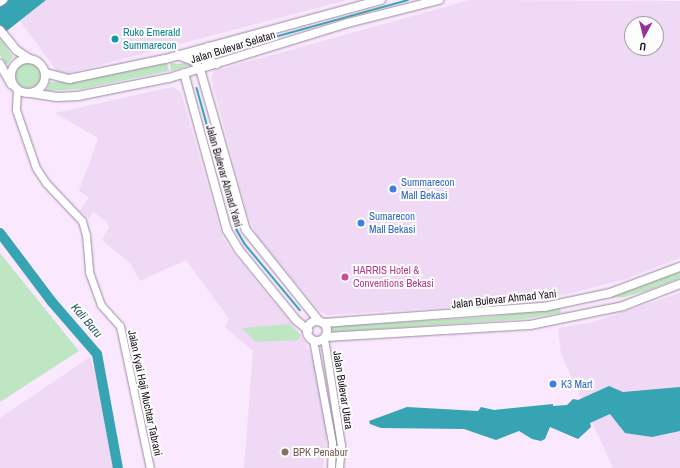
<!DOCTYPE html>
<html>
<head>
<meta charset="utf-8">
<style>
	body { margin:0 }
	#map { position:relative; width:680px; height:468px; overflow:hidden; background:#fae8fe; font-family:"Archivo Narrow",sans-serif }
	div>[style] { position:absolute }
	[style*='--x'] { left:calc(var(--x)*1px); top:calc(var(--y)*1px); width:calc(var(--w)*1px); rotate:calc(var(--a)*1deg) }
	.built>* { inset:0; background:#efd9f5 }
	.green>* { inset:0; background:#bfe6c3 }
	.round { border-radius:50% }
	.water>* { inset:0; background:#36a4b2 }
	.stream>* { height:1.5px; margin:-0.75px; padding:0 0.75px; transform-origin:0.75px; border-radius:0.75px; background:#36a4b2 }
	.river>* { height:10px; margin:-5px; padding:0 5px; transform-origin:5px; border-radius:5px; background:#36a4b2 }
	.roads { filter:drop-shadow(0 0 1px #9a8a9e) drop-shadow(0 0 1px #9a8a9e) }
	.minor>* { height:7px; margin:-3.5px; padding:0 3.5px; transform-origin:3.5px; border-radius:3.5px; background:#fff }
	.major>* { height:8px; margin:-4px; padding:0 4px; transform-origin:4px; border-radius:4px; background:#fff }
	.major>.ring { margin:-4px; padding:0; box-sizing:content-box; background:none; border:8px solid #fff; border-radius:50% }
	.dots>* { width:11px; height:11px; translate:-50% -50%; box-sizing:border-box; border:2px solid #fcfcfc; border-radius:50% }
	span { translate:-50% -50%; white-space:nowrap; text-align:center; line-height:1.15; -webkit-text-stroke:4px #fcfcfc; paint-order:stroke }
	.culture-label { font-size:11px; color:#0d838f }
	.left { translate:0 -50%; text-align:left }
	.street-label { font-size:11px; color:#181219 }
	.shop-label { font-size:11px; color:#366cbe }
	.hotel-label { font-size:11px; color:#b23c85 }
	.education-label { font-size:11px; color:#785e54 }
	.water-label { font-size:12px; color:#2d5b61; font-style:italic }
	.north { position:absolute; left:624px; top:16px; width:40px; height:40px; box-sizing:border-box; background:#fcfcfc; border:1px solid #a19ea1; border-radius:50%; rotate:187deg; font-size:11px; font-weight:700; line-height:16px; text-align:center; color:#181219 }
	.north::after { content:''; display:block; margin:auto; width:14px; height:18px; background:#93349c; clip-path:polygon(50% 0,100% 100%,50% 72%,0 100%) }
</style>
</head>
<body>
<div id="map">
	<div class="built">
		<i style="clip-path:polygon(46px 0,348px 0,65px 74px,56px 70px,20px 21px)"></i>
		<i style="clip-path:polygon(evenodd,470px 0,680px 1px,680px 258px,626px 279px,568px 294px,516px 303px,326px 315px,319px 311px,257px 236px,247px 213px,211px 78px,214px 71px,470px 0,632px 24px,656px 24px,656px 48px,632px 48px,632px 24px)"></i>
		<i style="clip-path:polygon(172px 87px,181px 92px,222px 236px,232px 252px,301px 335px,314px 361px,327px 435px,323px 468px,244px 468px,253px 351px,225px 327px,229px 319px,186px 260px,140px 281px,130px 263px,102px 240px,109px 227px,106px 221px,93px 212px,89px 218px,80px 211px,89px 197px,79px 191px,98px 138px,55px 113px)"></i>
		<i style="clip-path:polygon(680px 293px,680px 468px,613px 468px,561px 354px,558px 328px,593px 322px)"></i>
		<i style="clip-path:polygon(90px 357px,115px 439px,117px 468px,0 468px,0 418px)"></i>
	</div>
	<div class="green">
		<i style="clip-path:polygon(0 38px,13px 57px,8px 64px,5px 64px,0 55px)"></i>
		<i style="clip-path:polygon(191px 61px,195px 64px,171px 71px,170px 63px,179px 64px)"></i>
		<i class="round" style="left:15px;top:62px;width:26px;height:26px"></i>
		<i style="clip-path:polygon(167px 63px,169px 71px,81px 89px,46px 91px,50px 82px,82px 80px)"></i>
		<i style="clip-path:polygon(0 253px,79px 351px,0 402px)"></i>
		<i style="clip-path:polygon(680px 272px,680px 278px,646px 291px,624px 297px,604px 298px)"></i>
		<i style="clip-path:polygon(560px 308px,561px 313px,524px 319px,334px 332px,331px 329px,333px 326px,487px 317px)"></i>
		<i style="clip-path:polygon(289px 324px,301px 335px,298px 340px,256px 342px,242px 328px)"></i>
	</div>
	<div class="water">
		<i style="clip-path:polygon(3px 0,46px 0,3px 34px,0 30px,0 2px)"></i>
		<i style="clip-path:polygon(609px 386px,623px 392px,680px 387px,680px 431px,652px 437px,625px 433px,610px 414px,590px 423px,591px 427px,578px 439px,550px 427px,545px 439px,541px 441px,532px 439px,519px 431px,496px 440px,464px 429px,381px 428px,370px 424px,369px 421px,407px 407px,478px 411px,481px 407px,494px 410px,553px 404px,553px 406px,567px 405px,573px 399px,578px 400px)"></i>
	</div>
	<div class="stream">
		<i style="--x:210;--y:55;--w:205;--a:-15.5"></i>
		<i style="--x:197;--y:88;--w:105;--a:74.5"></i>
		<i style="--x:231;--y:211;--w:20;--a:72"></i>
		<i style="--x:237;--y:230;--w:16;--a:60"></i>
		<i style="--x:245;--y:244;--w:86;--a:50.2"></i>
	</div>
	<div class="river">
		<i style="--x:0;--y:233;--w:86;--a:53"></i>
		<i style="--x:52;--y:302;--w:69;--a:49.1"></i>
		<i style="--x:97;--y:354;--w:116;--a:79.6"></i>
	</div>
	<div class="roads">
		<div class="minor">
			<i style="--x:17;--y:89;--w:21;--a:93"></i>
			<i style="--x:16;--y:110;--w:61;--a:71"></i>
			<i style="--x:36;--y:168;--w:18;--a:56"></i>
			<i style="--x:46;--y:183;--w:52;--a:46.5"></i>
			<i style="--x:82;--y:221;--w:15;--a:74"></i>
			<i style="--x:86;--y:235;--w:37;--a:85"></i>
			<i style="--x:89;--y:272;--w:35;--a:70"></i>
			<i style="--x:101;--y:305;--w:28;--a:48"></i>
			<i style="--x:120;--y:326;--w:145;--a:78.1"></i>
			<i style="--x:324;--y:338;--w:108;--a:81"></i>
			<i style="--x:341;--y:445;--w:23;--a:95"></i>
			<i style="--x:313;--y:340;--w:105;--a:79.5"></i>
			<i style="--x:332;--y:443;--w:25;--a:92"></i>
		</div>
		<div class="major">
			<i style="--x:0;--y:2;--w:4;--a:-34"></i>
			<i style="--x:0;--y:30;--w:26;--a:51"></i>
			<i style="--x:16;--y:50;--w:17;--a:33"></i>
			<i style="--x:208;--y:47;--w:6;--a:129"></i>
			<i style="--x:204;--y:52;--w:8;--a:83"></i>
			<i style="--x:205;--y:60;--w:12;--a:20"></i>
			<i style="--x:178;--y:55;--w:17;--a:21"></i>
			<i style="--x:194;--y:61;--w:10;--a:53"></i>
			<i style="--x:200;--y:69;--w:167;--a:74.1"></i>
			<i style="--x:246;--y:230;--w:117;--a:51.3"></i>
			<i class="ring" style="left:11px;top:59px;width:26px;height:26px"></i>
			<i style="--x:0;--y:64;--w:23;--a:61"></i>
			<i style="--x:45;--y:73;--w:25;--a:14"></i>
			<i style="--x:69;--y:79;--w:98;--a:-11.8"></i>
			<i style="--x:165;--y:59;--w:224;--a:-15.3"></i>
			<i style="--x:184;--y:73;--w:163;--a:74.7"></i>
			<i style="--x:227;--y:230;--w:23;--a:59"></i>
			<i style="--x:239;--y:250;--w:90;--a:50.8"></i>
			<i style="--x:296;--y:320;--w:16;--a:40"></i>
			<i style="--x:31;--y:93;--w:26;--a:9"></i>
			<i style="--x:57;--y:97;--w:21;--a:-3"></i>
			<i style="--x:78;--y:96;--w:93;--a:-11.2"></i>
			<i style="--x:169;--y:78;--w:187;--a:-17.1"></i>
			<i style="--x:348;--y:23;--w:94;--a:-14.2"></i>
			<i class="ring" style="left:307px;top:321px;width:12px;height:12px"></i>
			<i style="--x:324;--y:323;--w:221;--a:-4.2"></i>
			<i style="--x:544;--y:307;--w:67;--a:-12"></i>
			<i style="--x:610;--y:293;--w:75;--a:-20.4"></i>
			<i style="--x:326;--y:337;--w:204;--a:-3.4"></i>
			<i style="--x:530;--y:325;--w:95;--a:-11.5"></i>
			<i style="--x:623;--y:306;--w:61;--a:-21.1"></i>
		</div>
	</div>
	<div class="dots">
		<i style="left:115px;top:39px;background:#0f9aa8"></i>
		<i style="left:393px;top:189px;background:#3f7fe0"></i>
		<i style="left:361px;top:223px;background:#3f7fe0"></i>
		<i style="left:345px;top:277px;background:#d1479c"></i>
		<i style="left:553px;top:384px;background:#3f7fe0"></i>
		<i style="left:285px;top:452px;background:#8d6e63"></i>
	</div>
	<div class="culture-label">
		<span class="left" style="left:123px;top:39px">Ruko Emerald<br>Summarecon</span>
	</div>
	<div class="street-label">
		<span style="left:233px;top:47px;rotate:-17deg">Jalan Bulevar Selatan</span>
		<span style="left:224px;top:176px;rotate:74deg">Jalan Bulevar Ahmad Yani</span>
		<span style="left:504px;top:299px;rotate:-6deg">Jalan Bulevar Ahmad Yani</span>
		<span style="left:343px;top:390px;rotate:81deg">Jalan Bulevar Utara</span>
		<span style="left:145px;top:393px;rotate:78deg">Jalan Kyai Haji Muchtar Tabrani</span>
	</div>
	<div class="shop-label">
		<span class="left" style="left:401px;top:189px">Summarecon<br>Mall Bekasi</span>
		<span class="left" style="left:369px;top:223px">Sumarecon<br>Mall Bekasi</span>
		<span class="left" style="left:561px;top:384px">K3 Mart</span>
	</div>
	<div class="hotel-label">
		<span class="left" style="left:353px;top:277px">HARRIS Hotel &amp;<br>Conventions Bekasi</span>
	</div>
	<div class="education-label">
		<span class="left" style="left:293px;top:452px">BPK Penabur</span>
	</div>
	<div class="water-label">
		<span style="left:86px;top:321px;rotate:49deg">Kali Baru</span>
	</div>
	<div class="north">U</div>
</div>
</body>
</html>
